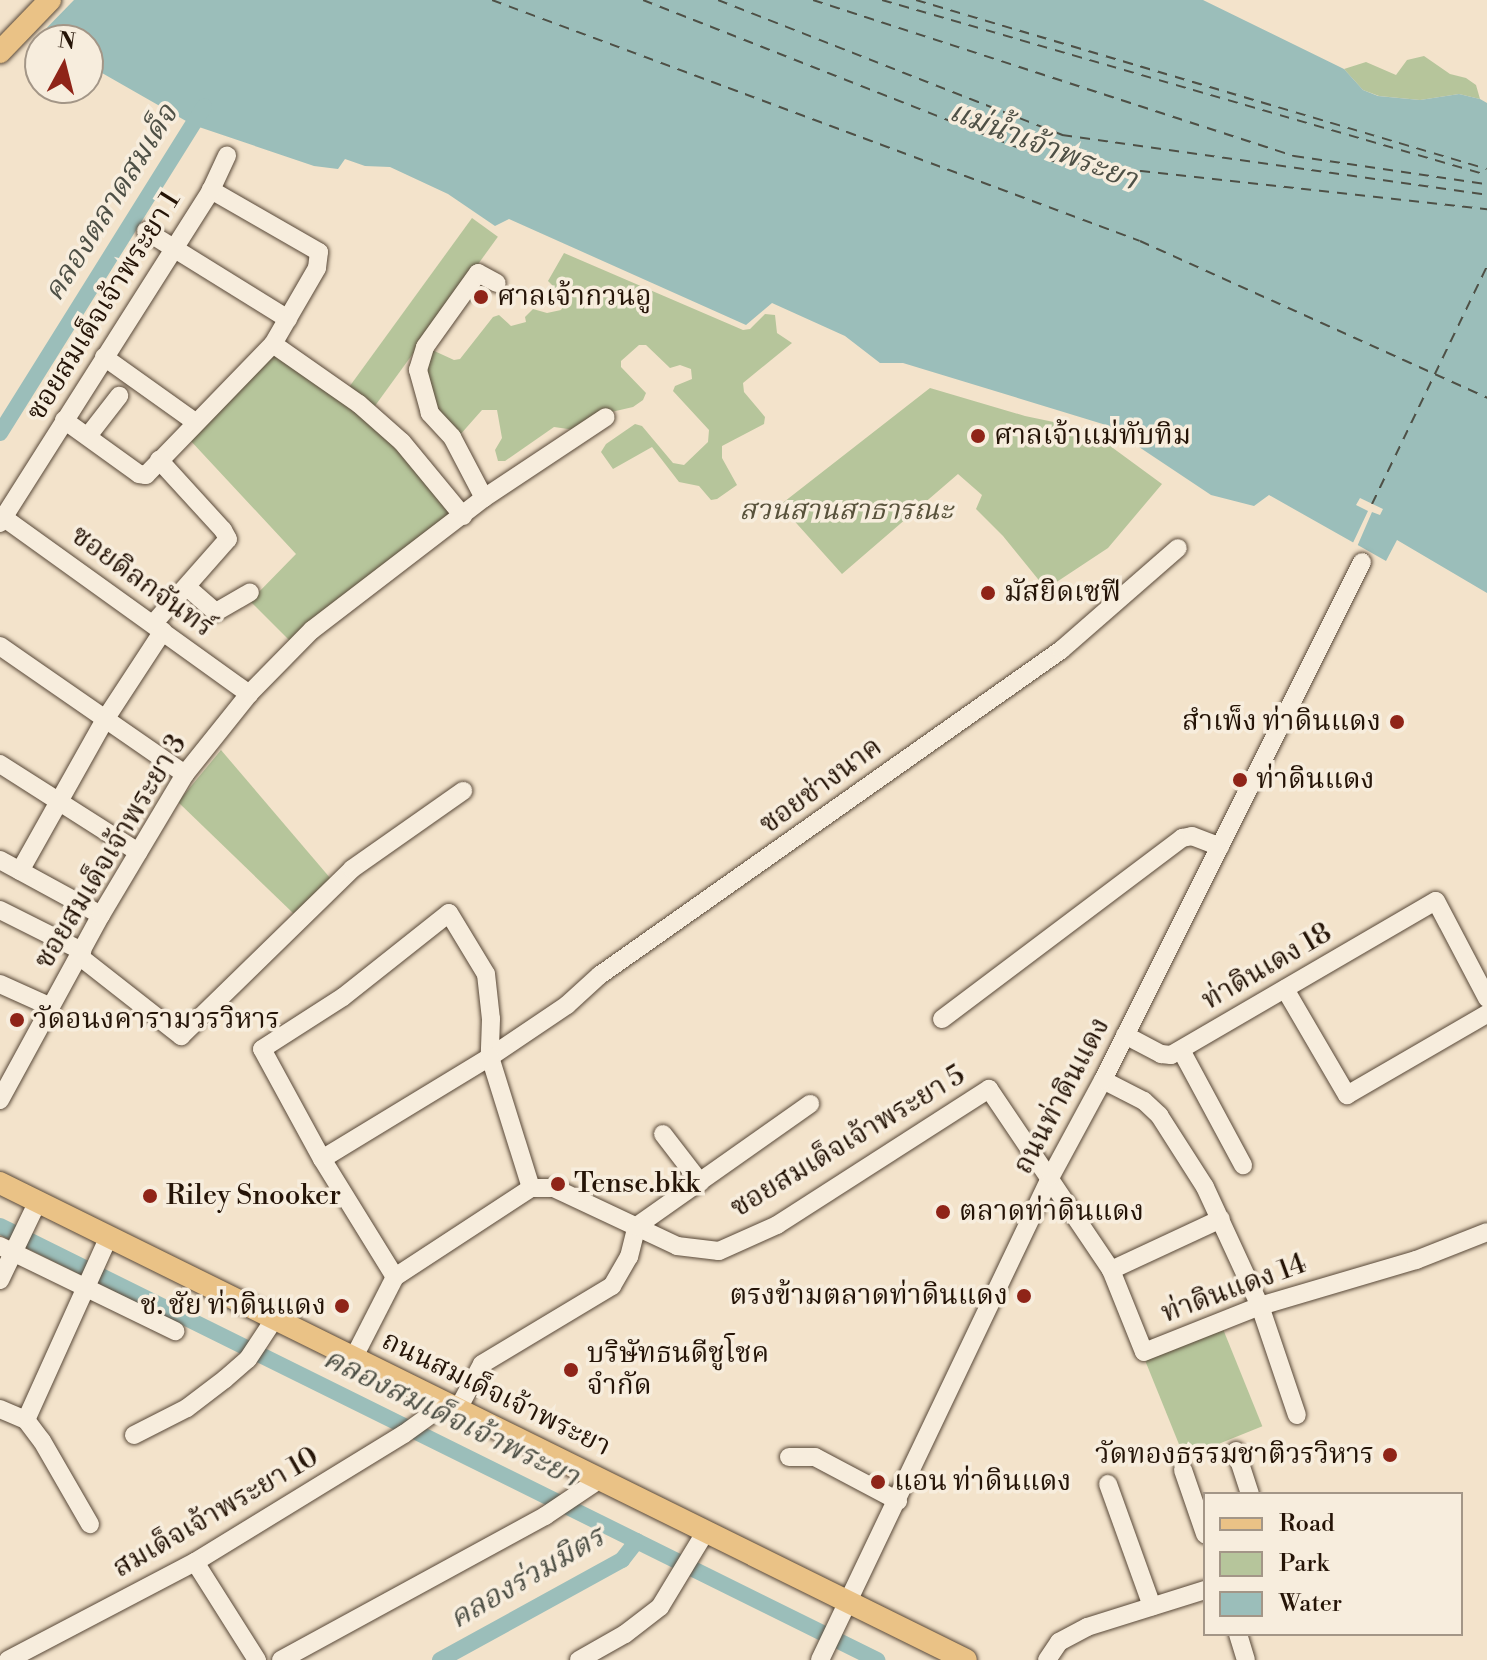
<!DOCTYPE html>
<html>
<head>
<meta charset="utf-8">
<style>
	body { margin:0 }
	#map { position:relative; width:1487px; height:1660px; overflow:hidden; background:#f3e3cb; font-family:"Libre Bodoni","Noto Serif Thai",serif }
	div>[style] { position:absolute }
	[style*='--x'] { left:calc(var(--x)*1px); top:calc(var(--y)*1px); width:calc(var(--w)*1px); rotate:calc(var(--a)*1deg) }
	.green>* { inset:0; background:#b6c59b; transform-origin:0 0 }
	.water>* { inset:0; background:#9bbeba }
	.pier>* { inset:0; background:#f3e3cb }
	.canal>* { height:16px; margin:-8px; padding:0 8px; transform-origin:8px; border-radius:8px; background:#9bbeba }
	.ferry>* { height:2px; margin-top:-1px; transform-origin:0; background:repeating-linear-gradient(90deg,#4e5046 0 10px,transparent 0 18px) }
	.roads { filter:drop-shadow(0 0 2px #584838) drop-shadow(0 0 2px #584838) }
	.minor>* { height:18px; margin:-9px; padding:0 9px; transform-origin:9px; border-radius:9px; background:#f7eddd }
	.major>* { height:22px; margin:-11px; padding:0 11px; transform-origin:11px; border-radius:11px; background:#eac286 }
	.dots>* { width:22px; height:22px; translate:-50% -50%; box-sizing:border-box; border:4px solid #f7eddd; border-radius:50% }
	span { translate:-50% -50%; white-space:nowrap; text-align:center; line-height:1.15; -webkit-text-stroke:7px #f7eddd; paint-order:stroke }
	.poi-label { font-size:28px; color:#251407 }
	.left { translate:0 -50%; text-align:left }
	.right { translate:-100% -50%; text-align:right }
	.street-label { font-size:28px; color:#251407 }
	.park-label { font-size:28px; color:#58523b; font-style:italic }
	.water-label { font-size:30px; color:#4e5046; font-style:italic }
	.legend { position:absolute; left:1203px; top:1492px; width:260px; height:144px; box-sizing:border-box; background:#f7eddd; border:2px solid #a39687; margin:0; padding:10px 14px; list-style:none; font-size:24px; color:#251407 }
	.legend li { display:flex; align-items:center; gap:16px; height:40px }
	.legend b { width:40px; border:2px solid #a39687 }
	.north { position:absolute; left:24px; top:24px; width:80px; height:80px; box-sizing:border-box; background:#f7eddd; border:2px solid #a39687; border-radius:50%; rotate:7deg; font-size:22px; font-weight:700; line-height:32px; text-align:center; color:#251407 }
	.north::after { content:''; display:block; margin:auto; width:28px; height:36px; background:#8f2418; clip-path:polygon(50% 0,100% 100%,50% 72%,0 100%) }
</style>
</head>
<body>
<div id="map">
	<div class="green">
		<i style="clip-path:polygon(1424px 56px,1450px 74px,1466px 78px,1476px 85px,1480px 99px,1459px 94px,1420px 100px,1379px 96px,1363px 90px,1344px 69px,1366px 62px,1396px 75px,1407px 60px)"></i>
		<i style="left:472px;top:218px;width:32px;height:217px;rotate:36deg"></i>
		<i style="clip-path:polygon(564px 253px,743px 330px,750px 329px,765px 314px,775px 315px,777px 333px,792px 343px,743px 383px,744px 392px,765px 417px,764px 424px,722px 446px,722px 458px,737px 485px,717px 499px,711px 500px,699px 486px,679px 482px,652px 447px,613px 469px,601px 452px,606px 444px,635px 424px,642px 426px,673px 463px,684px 465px,708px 442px,709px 430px,673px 391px,675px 386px,692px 379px,691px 369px,680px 365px,670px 368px,646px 345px,639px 345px,621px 361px,621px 367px,646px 393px,643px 400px,633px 407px,607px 413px,575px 430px,554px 427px,505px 461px,498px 461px,495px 450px,502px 438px,497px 410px,482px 410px,459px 436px,433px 409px,423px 360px,430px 349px,454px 360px,460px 359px,493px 317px,499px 315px,511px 326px,526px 322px,525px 317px,533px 309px,547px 313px,561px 310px,567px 300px,548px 281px)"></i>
		<i style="clip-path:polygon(274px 351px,358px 405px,461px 515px,294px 645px,250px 601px,296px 554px,189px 439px)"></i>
		<i style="clip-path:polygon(930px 388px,1025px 416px,1087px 429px,1162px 484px,1108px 548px,1046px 589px,1003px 536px,976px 509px,982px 495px,958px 474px,842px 574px,780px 505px)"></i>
		<i style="clip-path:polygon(221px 750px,331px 879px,294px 914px,178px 802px)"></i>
		<i style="left:1223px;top:1329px;width:105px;height:84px;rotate:68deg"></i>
	</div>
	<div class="water">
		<i style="clip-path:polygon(0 0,1203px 0,1344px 69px,1363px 90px,1378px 96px,1420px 100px,1459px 94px,1480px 99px,1487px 103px,1487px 593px,1397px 540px,1386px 561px,1269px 495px,1254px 506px,1211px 495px,1106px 425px,903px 363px,880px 363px,845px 336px,772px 303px,746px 325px,509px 219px,495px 226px,448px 194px,390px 167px,365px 166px,345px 159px,338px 169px,314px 166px,193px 125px,88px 65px,88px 40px,40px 40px,40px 44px,0 22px)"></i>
	</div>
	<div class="pier">
		<i style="clip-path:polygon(0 0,74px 0,31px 44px,0 26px)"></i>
		<i style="clip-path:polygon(1360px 498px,1383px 509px,1380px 515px,1372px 512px,1356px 549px,1351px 547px,1368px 511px,1356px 505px)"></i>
	</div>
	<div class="canal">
		<i style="--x:0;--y:433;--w:385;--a:-58"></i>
		<i style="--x:0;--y:1226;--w:979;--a:26.33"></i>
		<i style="--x:440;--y:1660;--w:208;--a:-28.8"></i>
		<i style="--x:622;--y:1560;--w:24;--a:-52"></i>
	</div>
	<div class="ferry">
		<i style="--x:492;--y:0;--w:691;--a:20.4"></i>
		<i style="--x:1140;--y:241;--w:381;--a:24.3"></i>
		<i style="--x:643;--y:0;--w:439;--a:21.5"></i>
		<i style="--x:1051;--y:161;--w:439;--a:6.3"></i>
		<i style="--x:718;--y:0;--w:370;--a:21.4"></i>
		<i style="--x:1062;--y:135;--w:429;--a:8"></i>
		<i style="--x:813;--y:0;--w:506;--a:17.97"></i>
		<i style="--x:1294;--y:156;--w:195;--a:8.3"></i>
		<i style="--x:882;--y:0;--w:630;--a:16.13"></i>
		<i style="--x:916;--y:0;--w:595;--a:16.49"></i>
		<i style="--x:1372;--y:504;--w:264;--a:-64.2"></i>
	</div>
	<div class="roads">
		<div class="minor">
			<i style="--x:146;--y:231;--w:167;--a:31.8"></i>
			<i style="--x:273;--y:344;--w:105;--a:34.9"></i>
			<i style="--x:359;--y:404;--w:57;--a:41.5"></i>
			<i style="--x:402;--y:442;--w:96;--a:50.5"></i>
			<i style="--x:104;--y:357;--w:112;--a:35.5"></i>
			<i style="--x:64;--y:420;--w:92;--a:35.8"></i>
			<i style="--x:139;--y:474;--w:7;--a:8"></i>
			<i style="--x:146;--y:475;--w:182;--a:-45.9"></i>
			<i style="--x:273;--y:344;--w:88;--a:-59.9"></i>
			<i style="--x:317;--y:268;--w:16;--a:-83"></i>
			<i style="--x:319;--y:252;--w:125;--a:-150.1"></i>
			<i style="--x:88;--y:436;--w:51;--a:-52.2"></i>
			<i style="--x:484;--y:498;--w:146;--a:-33.6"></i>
			<i style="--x:0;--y:515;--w:307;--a:35.7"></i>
			<i style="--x:0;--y:523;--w:394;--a:-57.6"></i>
			<i style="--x:211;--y:190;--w:38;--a:-65"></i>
			<i style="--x:187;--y:587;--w:38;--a:41"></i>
			<i style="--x:216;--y:612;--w:39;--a:-30"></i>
			<i style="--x:153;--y:624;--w:113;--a:-48.6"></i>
			<i style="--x:228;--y:539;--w:10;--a:-119"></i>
			<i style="--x:223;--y:530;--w:95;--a:-132.4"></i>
			<i style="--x:0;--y:646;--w:225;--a:34.7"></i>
			<i style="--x:0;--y:764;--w:164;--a:32.5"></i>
			<i style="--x:0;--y:860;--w:115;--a:28.6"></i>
			<i style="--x:20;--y:871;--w:176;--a:-60.7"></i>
			<i style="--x:106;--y:718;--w:104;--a:-56.8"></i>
			<i style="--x:0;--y:910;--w:92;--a:26.6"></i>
			<i style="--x:79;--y:956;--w:130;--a:38.1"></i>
			<i style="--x:181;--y:1036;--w:239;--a:-44.3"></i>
			<i style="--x:352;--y:869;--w:136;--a:-35.1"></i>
			<i style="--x:0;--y:984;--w:56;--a:24.3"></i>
			<i style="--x:1285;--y:989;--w:123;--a:59.7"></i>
			<i style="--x:1347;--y:1095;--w:162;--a:-30.1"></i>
			<i style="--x:942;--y:1019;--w:301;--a:-37"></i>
			<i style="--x:1182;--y:838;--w:10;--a:-11"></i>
			<i style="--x:1192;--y:836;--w:30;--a:21"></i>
			<i style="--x:1125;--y:1035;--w:41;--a:27.8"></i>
			<i style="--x:1161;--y:1054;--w:10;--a:6"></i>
			<i style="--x:1171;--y:1055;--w:306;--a:-30.2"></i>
			<i style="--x:1436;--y:901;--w:110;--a:62.3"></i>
			<i style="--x:1181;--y:1050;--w:131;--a:61.7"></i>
			<i style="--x:1103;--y:1080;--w:46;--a:27.1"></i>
			<i style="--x:1144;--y:1101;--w:21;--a:43"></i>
			<i style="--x:1159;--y:1115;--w:85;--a:57.4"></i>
			<i style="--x:1205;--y:1187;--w:131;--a:65.2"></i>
			<i style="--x:1260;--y:1306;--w:115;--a:71.3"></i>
			<i style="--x:0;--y:1100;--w:211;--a:-61.4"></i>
			<i style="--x:101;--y:915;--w:164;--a:-59.2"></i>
			<i style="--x:185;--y:774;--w:102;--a:-51.3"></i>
			<i style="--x:249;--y:694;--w:90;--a:-45.5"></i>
			<i style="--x:312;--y:630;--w:217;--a:-37.5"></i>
			<i style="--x:484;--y:498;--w:69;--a:-117.7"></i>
			<i style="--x:452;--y:437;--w:33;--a:-133"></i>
			<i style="--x:430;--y:413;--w:45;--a:-105.6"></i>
			<i style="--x:418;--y:370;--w:24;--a:-73"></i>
			<i style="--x:425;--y:347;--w:91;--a:-54.4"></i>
			<i style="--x:478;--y:273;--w:21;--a:28"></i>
			<i style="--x:663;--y:1134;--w:61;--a:52.4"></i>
			<i style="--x:322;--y:1159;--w:197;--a:-31.3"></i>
			<i style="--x:490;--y:1057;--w:93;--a:-34"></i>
			<i style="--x:567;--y:1005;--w:45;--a:-42.3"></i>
			<i style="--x:600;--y:975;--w:564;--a:-35.18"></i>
			<i style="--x:1061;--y:650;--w:155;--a:-41.1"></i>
			<i style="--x:0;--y:1246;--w:195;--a:25.9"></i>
			<i style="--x:1111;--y:1270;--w:121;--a:-24.9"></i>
			<i style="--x:395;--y:1277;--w:139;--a:-121.7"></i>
			<i style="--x:322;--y:1159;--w:125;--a:-118.6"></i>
			<i style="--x:262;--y:1049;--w:96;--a:-32.7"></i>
			<i style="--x:343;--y:997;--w:135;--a:-38.4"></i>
			<i style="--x:449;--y:913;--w:71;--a:58.8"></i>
			<i style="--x:486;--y:974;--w:45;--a:83.7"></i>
			<i style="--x:491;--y:1019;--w:38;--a:92"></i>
			<i style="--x:490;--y:1057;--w:137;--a:72.6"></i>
			<i style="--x:0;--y:1280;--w:88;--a:-64.3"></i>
			<i style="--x:354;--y:1357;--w:90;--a:-62.9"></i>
			<i style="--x:395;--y:1277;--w:163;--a:-33.2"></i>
			<i style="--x:531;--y:1188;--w:23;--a:0"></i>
			<i style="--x:554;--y:1188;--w:136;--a:25.2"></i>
			<i style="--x:677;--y:1246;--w:42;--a:6.8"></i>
			<i style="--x:719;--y:1251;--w:64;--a:-24.1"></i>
			<i style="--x:777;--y:1225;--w:252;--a:-32.7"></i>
			<i style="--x:989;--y:1089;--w:218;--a:56"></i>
			<i style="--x:1111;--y:1270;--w:88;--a:68.1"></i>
			<i style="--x:1144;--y:1352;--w:125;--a:-21.6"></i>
			<i style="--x:1260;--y:1306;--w:163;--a:-16.4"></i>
			<i style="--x:1416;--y:1260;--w:76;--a:-21.5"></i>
			<i style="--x:0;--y:1409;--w:28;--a:23"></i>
			<i style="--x:26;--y:1420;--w:26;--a:53"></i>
			<i style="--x:42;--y:1441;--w:96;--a:60"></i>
			<i style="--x:458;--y:1409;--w:51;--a:-61.9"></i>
			<i style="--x:482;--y:1364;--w:152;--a:-31"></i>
			<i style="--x:612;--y:1286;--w:34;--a:-60"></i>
			<i style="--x:629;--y:1257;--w:32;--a:-76"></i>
			<i style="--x:637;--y:1226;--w:212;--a:-35.2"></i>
			<i style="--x:26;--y:1420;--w:202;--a:-65.7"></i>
			<i style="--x:134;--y:1435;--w:59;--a:-27"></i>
			<i style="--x:187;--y:1408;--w:48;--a:-37.3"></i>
			<i style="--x:225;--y:1379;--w:30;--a:-41"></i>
			<i style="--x:248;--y:1359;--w:49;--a:-56.6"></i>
			<i style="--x:1236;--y:1451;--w:45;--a:72"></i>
			<i style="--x:789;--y:1457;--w:26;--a:0"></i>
			<i style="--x:815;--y:1457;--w:94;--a:27.9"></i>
			<i style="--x:1183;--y:1470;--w:68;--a:71"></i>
			<i style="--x:1108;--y:1484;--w:130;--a:70.2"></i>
			<i style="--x:195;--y:1562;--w:116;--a:57.7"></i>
			<i style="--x:1238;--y:1634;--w:27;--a:73"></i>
			<i style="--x:8;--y:1660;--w:211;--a:-27.7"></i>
			<i style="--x:195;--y:1562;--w:245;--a:-31.5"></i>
			<i style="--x:404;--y:1434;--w:53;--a:-35.8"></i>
			<i style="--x:281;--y:1660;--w:301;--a:-28.6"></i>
			<i style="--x:545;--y:1516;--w:66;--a:-33.9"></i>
			<i style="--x:579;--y:1660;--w:53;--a:-29.5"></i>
			<i style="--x:625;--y:1634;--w:44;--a:-37.6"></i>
			<i style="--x:660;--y:1607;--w:89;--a:-58.8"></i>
			<i style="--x:820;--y:1660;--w:536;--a:-64.49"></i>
			<i style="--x:1051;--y:1176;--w:109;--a:-61.6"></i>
			<i style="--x:1103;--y:1080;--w:579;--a:-63.43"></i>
			<i style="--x:1047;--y:1660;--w:22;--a:-56"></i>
			<i style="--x:1059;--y:1642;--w:32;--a:-28"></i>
			<i style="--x:1087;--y:1627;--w:124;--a:-17.4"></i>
		</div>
		<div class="major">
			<i style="--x:0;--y:52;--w:72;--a:-46.1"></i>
			<i style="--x:0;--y:1183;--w:1077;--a:26.28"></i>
		</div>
	</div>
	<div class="dots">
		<i style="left:481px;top:297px;background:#8f2418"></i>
		<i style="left:978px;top:436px;background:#8f2418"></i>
		<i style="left:988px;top:593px;background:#8f2418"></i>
		<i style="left:1397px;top:722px;background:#8f2418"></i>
		<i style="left:1240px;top:780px;background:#8f2418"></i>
		<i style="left:17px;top:1020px;background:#8f2418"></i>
		<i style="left:558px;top:1184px;background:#8f2418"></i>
		<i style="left:150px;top:1196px;background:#8f2418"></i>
		<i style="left:943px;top:1212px;background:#8f2418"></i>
		<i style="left:1024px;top:1296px;background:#8f2418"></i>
		<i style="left:342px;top:1306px;background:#8f2418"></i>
		<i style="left:571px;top:1370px;background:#8f2418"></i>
		<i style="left:1390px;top:1455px;background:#8f2418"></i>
		<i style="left:878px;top:1482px;background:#8f2418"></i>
	</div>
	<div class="poi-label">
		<span class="left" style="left:497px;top:297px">ศาลเจ้ากวนอู</span>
		<span class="left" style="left:994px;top:436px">ศาลเจ้าแม่ทับทิม</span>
		<span class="left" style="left:1004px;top:593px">มัสยิดเซฟี</span>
		<span class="right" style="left:1381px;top:722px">สำเพ็ง ท่าดินแดง</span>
		<span class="left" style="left:1256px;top:780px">ท่าดินแดง</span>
		<span class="left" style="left:33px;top:1020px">วัดอนงคารามวรวิหาร</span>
		<span class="left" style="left:574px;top:1184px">Tense.bkk</span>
		<span class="left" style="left:166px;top:1196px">Riley Snooker</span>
		<span class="left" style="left:959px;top:1212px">ตลาดท่าดินแดง</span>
		<span class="right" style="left:1008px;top:1296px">ตรงข้ามตลาดท่าดินแดง</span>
		<span class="right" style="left:326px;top:1306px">ช. ชัย ท่าดินแดง</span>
		<span class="left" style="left:587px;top:1370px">บริษัทธนดีชูโชค<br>จำกัด</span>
		<span class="right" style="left:1374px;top:1455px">วัดทองธรรมชาติวรวิหาร</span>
		<span class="left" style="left:894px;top:1482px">แอน ท่าดินแดง</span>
	</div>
	<div class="street-label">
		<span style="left:104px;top:306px;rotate:-58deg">ซอยสมเด็จเจ้าพระยา 1</span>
		<span style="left:142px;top:582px;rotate:36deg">ซอยดิลกจันทร์</span>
		<span style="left:821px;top:786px;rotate:-36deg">ซอยช่างนาค</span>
		<span style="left:111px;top:852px;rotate:-59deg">ซอยสมเด็จเจ้าพระยา 3</span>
		<span style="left:1267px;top:967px;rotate:-30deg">ท่าดินเดง 18</span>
		<span style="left:1062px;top:1096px;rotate:-62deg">ถนนท่าดินแดง</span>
		<span style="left:848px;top:1142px;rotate:-31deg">ซอยสมเด็จเจ้าพระยา 5</span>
		<span style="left:1234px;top:1289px;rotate:-20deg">ท่าดินแดง 14</span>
		<span style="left:496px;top:1394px;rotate:26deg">ถนนสมเด็จเจ้าพระยา</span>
		<span style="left:216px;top:1513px;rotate:-30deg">สมเด็จเจ้าพระยา 10</span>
	</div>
	<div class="park-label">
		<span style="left:846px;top:511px">สวนสานสาธารณะ</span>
	</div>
	<div class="water-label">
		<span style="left:1043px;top:146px;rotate:21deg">แม่น้ำเจ้าพระยา</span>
		<span style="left:111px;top:203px;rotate:-58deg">คลองตลาดสมเด็จ</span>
		<span style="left:451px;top:1418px;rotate:26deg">คลองสมเด็จเจ้าพระยา</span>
		<span style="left:527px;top:1578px;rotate:-30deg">คลองร่วมมิตร</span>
	</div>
	<ul class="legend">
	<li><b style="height:10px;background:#eac286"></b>Road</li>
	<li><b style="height:22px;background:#b6c59b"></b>Park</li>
	<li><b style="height:22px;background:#9bbeba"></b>Water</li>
	</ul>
	<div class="north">N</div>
</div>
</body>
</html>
